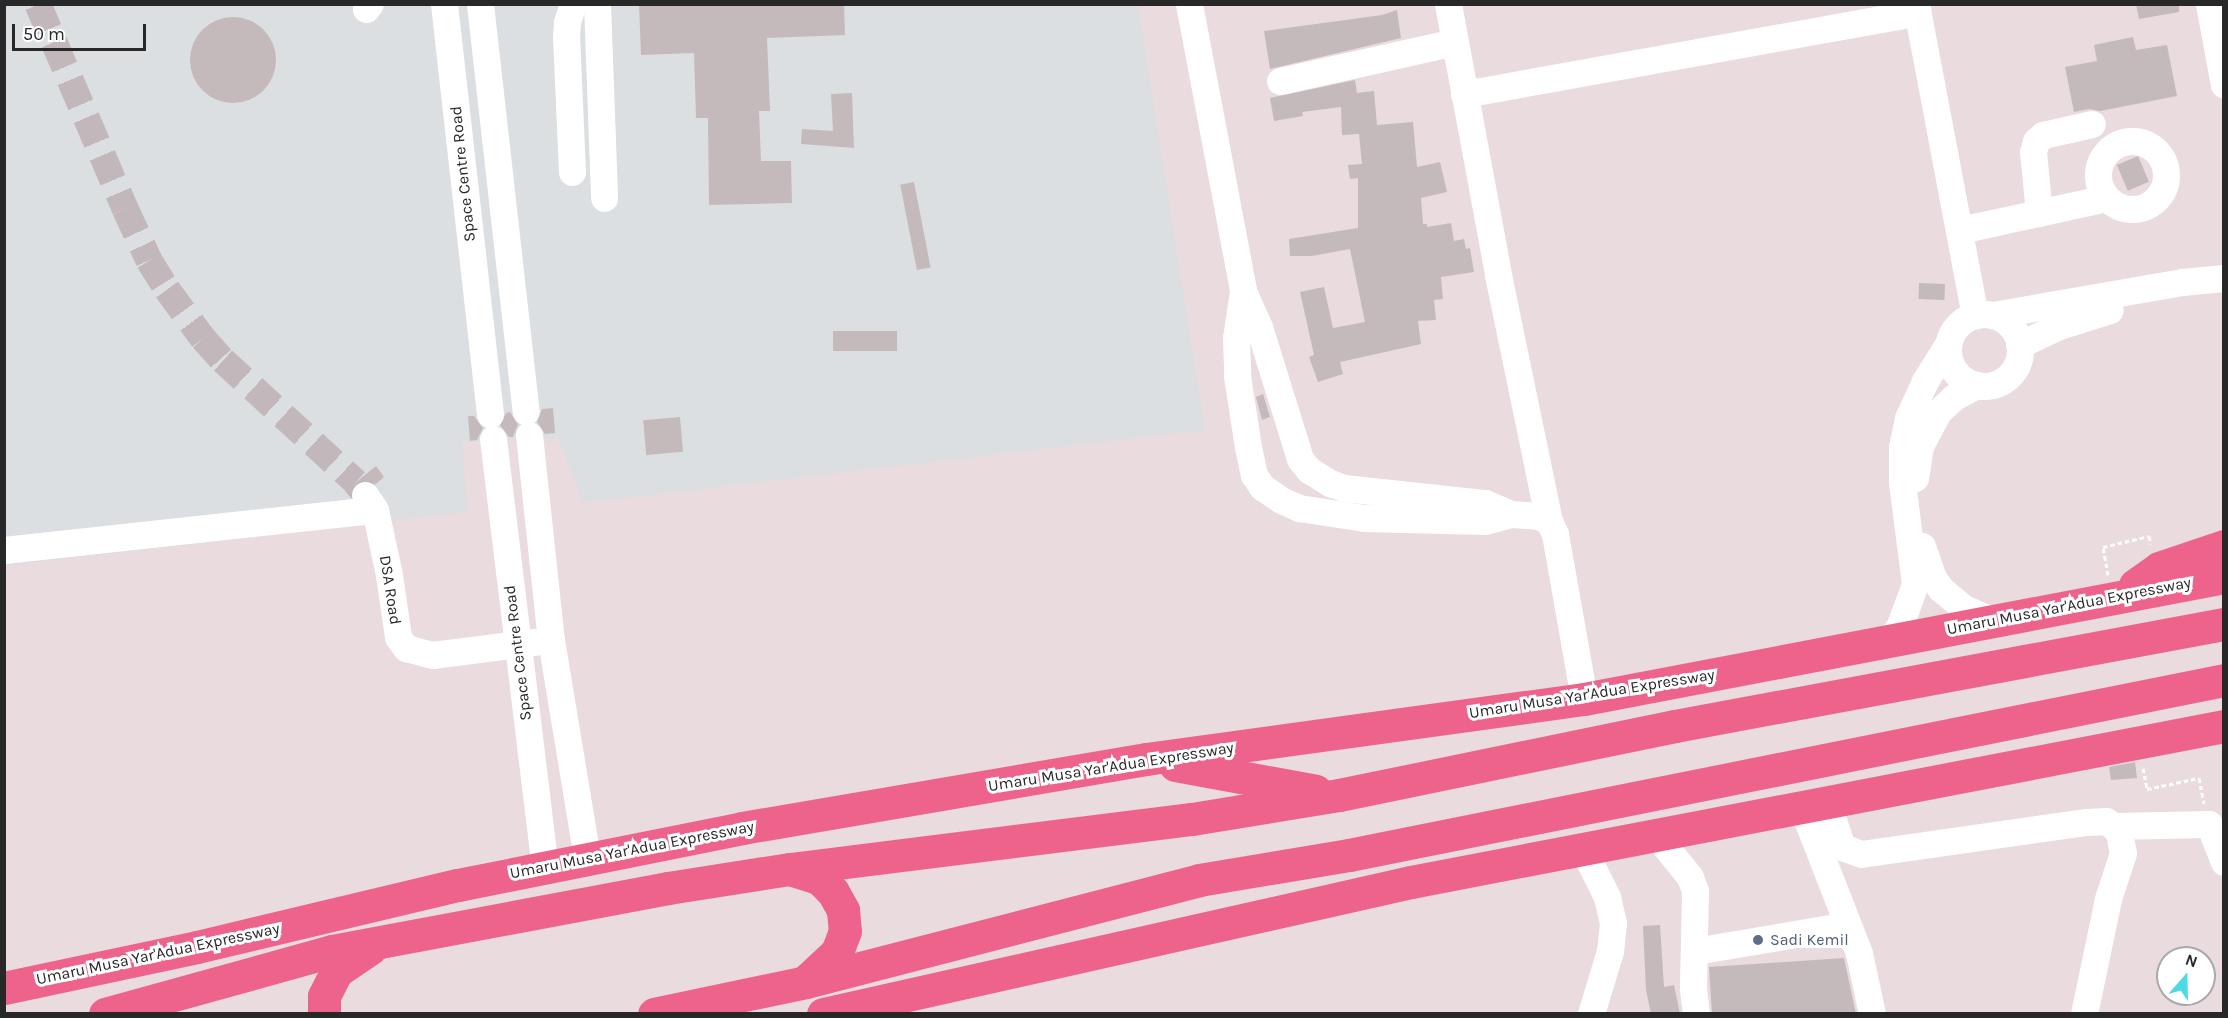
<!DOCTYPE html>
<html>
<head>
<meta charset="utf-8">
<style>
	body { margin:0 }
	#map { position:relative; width:2228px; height:1018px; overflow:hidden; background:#e9dbde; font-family:Karla,sans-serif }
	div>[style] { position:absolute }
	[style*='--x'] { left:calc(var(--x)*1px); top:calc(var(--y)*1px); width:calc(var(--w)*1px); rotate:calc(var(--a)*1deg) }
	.industrial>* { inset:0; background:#dbdfe2 }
	.building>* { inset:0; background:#c5babb; transform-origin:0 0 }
	.round { border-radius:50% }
	.minor-tunnel>* { height:27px; margin-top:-13.5px; transform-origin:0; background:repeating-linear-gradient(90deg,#c2b7ba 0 27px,transparent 0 41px) }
	.path>* { height:3px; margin-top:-1.5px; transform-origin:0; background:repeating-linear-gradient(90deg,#fff 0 4.5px,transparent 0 7.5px) }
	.minor>* { height:27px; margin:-13.5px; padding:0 13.5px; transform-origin:13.5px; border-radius:13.5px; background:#fff }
	.minor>.ring { margin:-13.5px; padding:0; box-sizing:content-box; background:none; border:27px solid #fff; border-radius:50% }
	.highway>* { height:33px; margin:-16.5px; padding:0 16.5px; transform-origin:16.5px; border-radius:16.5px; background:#ed638c }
	.dots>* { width:16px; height:16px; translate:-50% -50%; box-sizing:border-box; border:3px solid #fff; border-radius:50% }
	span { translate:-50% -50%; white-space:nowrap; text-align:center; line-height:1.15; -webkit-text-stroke:6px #fff; paint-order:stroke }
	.street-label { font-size:16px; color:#282828 }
	.service-label { font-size:16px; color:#4e5e75 }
	.left { translate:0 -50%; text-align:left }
	.frame { position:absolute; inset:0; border:6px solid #282828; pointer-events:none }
	.north { position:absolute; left:2156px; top:946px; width:60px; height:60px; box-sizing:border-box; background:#fff; border:2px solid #a9a9a9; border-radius:50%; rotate:20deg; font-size:16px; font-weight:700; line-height:24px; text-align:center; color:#282828 }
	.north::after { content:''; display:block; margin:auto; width:21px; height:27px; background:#4bdae6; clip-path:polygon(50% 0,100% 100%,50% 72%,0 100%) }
	.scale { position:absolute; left:12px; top:24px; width:134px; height:27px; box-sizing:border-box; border:3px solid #282828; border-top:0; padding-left:8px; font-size:18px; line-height:21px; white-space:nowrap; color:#282828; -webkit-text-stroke:4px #fff; paint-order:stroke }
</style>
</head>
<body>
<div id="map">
	<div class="industrial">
		<i style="clip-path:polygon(4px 5px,1138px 5px,1205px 430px,583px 503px,558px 438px,462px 442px,468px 512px,5px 566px)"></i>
	</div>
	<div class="building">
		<i style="clip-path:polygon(639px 4px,844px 4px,845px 35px,767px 38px,770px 111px,759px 111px,761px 161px,791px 161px,792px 203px,709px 205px,708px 118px,696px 118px,694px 53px,641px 55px)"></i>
		<i style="clip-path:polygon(2136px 4px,2179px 4px,2179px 12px,2139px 19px)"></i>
		<i style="clip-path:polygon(1397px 10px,1401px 38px,1270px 69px,1264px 31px,1382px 15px)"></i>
		<i class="round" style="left:190px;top:17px;width:86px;height:86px"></i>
		<i style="clip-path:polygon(2133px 37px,2136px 50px,2167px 45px,2177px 96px,2100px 111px,2089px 109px,2074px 112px,2065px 67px,2097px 61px,2094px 45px)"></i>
		<i style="clip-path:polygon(1355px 80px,1357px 93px,1374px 91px,1377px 125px,1413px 122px,1417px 167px,1440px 162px,1447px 192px,1421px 198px,1423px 224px,1427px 224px,1427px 227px,1451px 223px,1454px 241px,1464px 239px,1466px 249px,1470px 248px,1474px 272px,1441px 277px,1443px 299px,1434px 300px,1436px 320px,1418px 321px,1421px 344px,1340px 362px,1343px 374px,1318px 382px,1309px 357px,1314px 355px,1300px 292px,1324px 287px,1333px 328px,1365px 322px,1350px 249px,1312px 256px,1290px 256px,1289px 239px,1358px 228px,1358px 178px,1350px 179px,1348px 165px,1362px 164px,1359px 134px,1342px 135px,1341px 107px,1302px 112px,1303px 116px,1274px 121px,1270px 98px)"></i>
		<i style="clip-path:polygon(852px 93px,854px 148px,801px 144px,802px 129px,833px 131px,831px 94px)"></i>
		<i style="left:2138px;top:156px;width:28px;height:23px;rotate:67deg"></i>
		<i style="left:914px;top:182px;width:87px;height:14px;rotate:79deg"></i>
		<i style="left:1919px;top:283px;width:26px;height:16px;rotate:2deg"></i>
		<i style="left:897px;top:331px;width:20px;height:64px;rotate:90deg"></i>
		<i style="clip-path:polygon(1263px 394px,1270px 417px,1262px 420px,1256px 397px)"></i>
		<i style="clip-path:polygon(553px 408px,555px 433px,545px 434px,537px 422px,542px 409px)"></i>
		<i style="clip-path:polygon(510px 412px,518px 424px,513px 437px,509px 437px,500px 425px,506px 413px)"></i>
		<i style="clip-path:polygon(468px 416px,474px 416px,483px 428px,477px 440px,470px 441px)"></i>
		<i style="left:680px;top:417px;width:35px;height:37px;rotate:85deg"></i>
		<i style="clip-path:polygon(376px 466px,384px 477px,376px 484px,365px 479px,357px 482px,351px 488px,349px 496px,345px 491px)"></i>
		<i style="clip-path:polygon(2135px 762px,2137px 778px,2111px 780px,2109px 767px)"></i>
		<i style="clip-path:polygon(1660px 925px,1664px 987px,1674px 985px,1680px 1014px,1651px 1014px,1646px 990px,1643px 926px)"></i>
		<i style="clip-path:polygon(1844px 958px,1856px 1014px,1712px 1014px,1709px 967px)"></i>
	</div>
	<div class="minor-tunnel">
		<i style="--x:38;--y:4;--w:222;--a:66.9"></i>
		<i style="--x:125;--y:208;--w:57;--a:65.2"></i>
		<i style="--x:149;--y:260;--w:34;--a:58"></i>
		<i style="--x:167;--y:289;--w:61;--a:53.7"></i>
		<i style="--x:203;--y:338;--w:30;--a:48"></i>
		<i style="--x:223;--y:360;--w:180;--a:42.5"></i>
		<i style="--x:356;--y:482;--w:14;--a:51"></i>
	</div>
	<div class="path">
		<i style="--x:2108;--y:575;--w:28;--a:-100"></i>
		<i style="--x:2103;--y:547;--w:47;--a:-13.4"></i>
		<i style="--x:2149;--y:536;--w:8;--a:76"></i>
		<i style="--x:2143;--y:768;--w:21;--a:79"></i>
		<i style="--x:2147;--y:789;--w:53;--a:-11.9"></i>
		<i style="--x:2199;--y:778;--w:26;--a:79"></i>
	</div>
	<div class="minor">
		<i style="--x:444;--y:4;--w:413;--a:83.6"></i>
		<i style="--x:480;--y:4;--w:410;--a:83.6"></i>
		<i style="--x:597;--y:4;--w:194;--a:87.9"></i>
		<i style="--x:1189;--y:4;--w:292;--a:79.3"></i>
		<i style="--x:1243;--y:291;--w:39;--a:66"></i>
		<i style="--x:1259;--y:327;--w:138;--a:72.7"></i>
		<i style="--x:1300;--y:459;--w:14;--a:51"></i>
		<i style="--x:1309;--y:470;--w:25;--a:32"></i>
		<i style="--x:1330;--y:483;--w:15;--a:20"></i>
		<i style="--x:1344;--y:488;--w:142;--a:6.1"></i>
		<i style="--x:1485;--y:503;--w:28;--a:23"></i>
		<i style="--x:1448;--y:4;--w:276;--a:79.5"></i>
		<i style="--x:1498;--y:275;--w:251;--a:78.3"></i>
		<i style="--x:1916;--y:4;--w:317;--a:79.3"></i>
		<i style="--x:2209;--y:4;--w:82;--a:79.5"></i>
		<i style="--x:366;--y:9;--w:6;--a:-51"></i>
		<i style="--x:1280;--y:81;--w:179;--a:-12.6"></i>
		<i style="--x:1464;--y:94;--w:461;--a:-10.2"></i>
		<i class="ring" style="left:2098px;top:141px;width:41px;height:41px"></i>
		<i style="--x:572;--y:172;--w:135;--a:-92.5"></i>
		<i style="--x:566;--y:37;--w:15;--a:-86"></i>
		<i style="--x:567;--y:22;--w:19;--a:-72"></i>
		<i style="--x:2039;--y:213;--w:61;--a:-95.6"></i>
		<i style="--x:2033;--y:152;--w:11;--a:-75"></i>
		<i style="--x:2036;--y:141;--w:9;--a:-41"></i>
		<i style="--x:2043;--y:135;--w:50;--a:-12.7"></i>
		<i style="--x:1960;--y:230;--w:150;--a:-12.3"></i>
		<i style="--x:1243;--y:291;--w:48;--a:98.5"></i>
		<i style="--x:1236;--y:338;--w:38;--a:88"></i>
		<i style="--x:1237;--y:376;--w:72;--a:81.2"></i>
		<i style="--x:1248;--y:447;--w:29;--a:78"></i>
		<i style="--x:1254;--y:475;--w:14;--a:56"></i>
		<i style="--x:1262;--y:487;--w:23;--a:34"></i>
		<i style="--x:1281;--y:500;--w:20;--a:24"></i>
		<i style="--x:1299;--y:508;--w:66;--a:8.7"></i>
		<i style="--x:1364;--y:518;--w:121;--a:1.4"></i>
		<i style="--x:1485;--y:521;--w:27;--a:-15"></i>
		<i style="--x:1511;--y:514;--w:27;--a:4"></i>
		<i style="--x:1538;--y:516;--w:12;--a:24"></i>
		<i style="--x:1549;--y:521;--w:14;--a:65"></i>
		<i style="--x:1555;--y:534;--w:168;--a:80"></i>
		<i class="ring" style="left:1948px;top:314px;width:45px;height:45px"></i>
		<i style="--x:1993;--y:315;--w:192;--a:-9.9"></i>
		<i style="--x:2182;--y:282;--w:42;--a:-5.4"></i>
		<i style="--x:2019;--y:345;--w:44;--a:-25.4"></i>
		<i style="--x:2059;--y:326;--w:53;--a:-17.4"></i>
		<i style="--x:529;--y:435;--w:206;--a:83.9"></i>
		<i style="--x:551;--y:640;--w:221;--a:80.6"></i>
		<i style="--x:493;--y:439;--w:430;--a:83.1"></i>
		<i style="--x:1915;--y:478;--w:32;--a:-81"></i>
		<i style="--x:1920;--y:446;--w:38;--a:-62"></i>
		<i style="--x:1938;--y:412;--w:22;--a:-43"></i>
		<i style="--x:1954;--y:397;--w:26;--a:-28"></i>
		<i style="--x:365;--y:495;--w:18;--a:56"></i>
		<i style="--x:375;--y:510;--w:66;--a:77.8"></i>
		<i style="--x:389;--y:575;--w:63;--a:81.7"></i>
		<i style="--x:398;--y:637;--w:14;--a:54"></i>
		<i style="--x:406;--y:648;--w:27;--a:15"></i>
		<i style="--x:432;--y:655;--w:104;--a:-7.2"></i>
		<i style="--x:1922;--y:546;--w:34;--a:71"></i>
		<i style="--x:1933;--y:578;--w:14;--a:54"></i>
		<i style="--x:1941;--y:589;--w:30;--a:40"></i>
		<i style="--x:1964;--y:608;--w:32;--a:24"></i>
		<i style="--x:4;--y:550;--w:373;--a:-6.2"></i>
		<i style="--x:1889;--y:641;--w:19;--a:-55"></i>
		<i style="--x:1900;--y:625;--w:44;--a:-69.9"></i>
		<i style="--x:1915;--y:584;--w:103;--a:-97.3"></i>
		<i style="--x:1902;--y:482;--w:35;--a:-90"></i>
		<i style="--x:1902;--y:447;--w:30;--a:-78"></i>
		<i style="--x:1908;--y:418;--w:41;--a:-65.3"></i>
		<i style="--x:1925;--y:381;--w:44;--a:-58.1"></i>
		<i style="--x:1827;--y:802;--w:47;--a:71.6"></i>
		<i style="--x:1842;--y:847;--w:20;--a:20"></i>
		<i style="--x:1861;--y:854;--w:228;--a:-8.1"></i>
		<i style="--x:2087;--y:822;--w:19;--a:-3"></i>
		<i style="--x:2106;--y:821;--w:9;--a:36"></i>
		<i style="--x:2113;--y:826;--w:9;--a:49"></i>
		<i style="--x:2119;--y:833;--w:20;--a:79"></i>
		<i style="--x:2123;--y:853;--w:48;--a:108.1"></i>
		<i style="--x:2108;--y:899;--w:117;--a:101.8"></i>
		<i style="--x:1802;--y:807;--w:157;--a:68.7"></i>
		<i style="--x:1859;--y:953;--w:62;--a:78"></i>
		<i style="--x:2113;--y:826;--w:96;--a:-1.2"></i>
		<i style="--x:2209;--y:824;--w:41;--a:68.5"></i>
		<i style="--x:1656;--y:835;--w:54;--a:51"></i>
		<i style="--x:1690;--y:877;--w:15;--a:70"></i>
		<i style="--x:1695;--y:891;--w:98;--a:91.2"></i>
		<i style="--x:1693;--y:989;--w:25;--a:83"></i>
		<i style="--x:1583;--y:849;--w:54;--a:63.4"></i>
		<i style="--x:1607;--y:897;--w:27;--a:77"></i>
		<i style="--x:1613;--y:923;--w:28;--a:96"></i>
		<i style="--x:1610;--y:951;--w:66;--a:106.8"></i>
		<i style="--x:1695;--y:951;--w:155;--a:-9.6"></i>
	</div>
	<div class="highway">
		<i style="--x:2135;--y:585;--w:29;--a:-35"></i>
		<i style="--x:2159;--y:568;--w:69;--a:-18.7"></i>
		<i style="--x:1175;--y:765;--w:143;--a:10.4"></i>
		<i style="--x:790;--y:869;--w:32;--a:18"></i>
		<i style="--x:820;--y:879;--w:18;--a:45"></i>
		<i style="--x:833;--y:892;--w:21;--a:61"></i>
		<i style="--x:843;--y:910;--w:21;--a:85"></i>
		<i style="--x:845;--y:931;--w:22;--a:111"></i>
		<i style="--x:837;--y:952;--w:41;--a:137"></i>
		<i style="--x:4;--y:988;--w:197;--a:-12"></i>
		<i style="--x:197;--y:947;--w:268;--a:-13.4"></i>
		<i style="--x:458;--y:885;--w:290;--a:-11.3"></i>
		<i style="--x:742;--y:828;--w:410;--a:-9.7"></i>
		<i style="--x:1146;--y:759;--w:442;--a:-7.8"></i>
		<i style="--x:1584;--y:699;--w:652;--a:-10.79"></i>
		<i style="--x:105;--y:1014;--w:236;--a:-15.5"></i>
		<i style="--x:332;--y:951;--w:342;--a:-10.6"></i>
		<i style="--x:668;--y:888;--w:123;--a:-8.9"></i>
		<i style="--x:790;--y:869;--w:405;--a:-7.1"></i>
		<i style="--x:1192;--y:819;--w:149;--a:-9.3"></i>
		<i style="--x:1339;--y:795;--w:343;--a:-11.6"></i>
		<i style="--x:1675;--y:726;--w:558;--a:-10.53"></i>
		<i style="--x:324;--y:1014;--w:18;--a:-90"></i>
		<i style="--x:324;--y:996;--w:28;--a:-63"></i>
		<i style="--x:337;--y:971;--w:40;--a:-34"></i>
		<i style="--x:654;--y:1014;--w:155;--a:-11.9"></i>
		<i style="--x:806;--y:982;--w:406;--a:-14.5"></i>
		<i style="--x:1199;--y:880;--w:152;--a:-9.5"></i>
		<i style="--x:1349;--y:855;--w:892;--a:-11.31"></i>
		<i style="--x:823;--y:1014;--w:603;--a:-12.65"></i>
		<i style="--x:1411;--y:882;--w:828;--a:-10.86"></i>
	</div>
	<div class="dots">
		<i style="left:1758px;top:940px;background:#5c6f8a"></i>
	</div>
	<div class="street-label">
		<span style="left:463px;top:174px;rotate:-96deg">Space Centre Road</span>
		<span style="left:390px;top:590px;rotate:81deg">DSA Road</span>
		<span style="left:2069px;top:606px;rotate:-11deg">Umaru Musa Yar'Adua Expressway</span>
		<span style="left:518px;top:653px;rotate:-97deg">Space Centre Road</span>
		<span style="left:1592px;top:694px;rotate:-9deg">Umaru Musa Yar'Adua Expressway</span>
		<span style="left:1111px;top:767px;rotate:-9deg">Umaru Musa Yar'Adua Expressway</span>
		<span style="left:632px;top:850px;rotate:-11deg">Umaru Musa Yar'Adua Expressway</span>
		<span style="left:158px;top:954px;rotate:-12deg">Umaru Musa Yar'Adua Expressway</span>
	</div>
	<div class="service-label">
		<span class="left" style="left:1770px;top:940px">Sadi Kemil</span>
	</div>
	<div class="frame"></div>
	<div class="north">N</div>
	<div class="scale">50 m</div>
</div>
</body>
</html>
